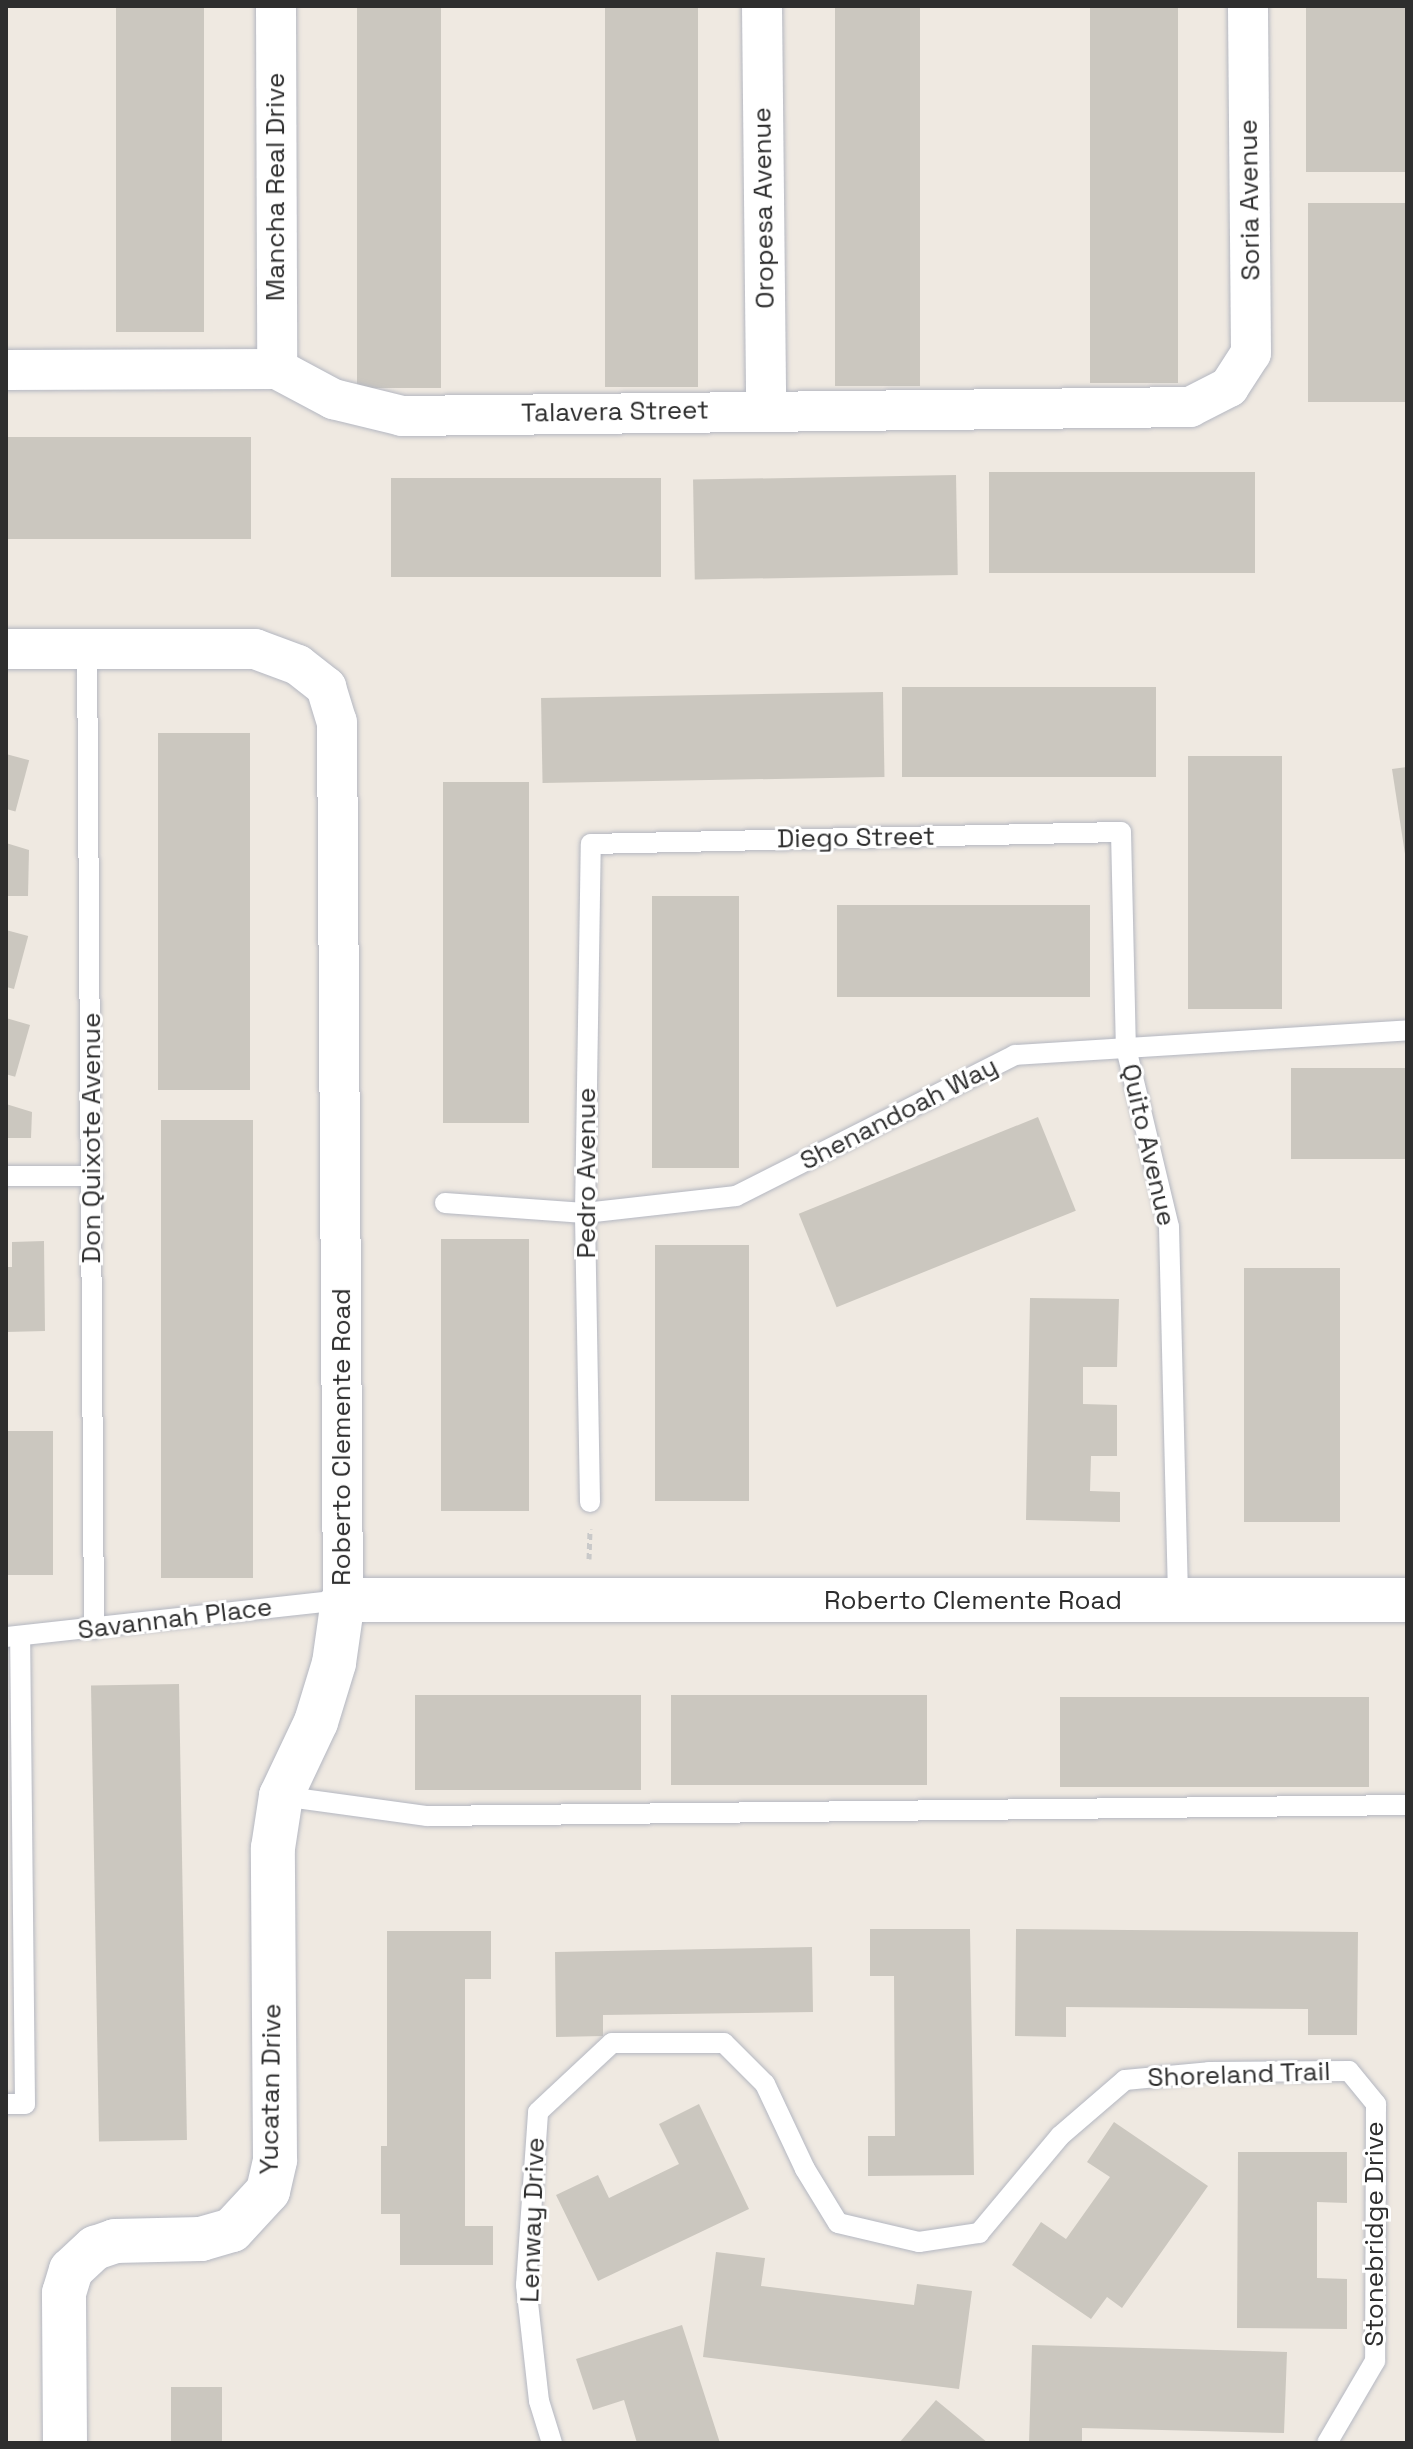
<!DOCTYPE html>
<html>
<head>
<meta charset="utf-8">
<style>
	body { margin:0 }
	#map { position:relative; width:1413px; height:2449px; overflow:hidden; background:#efe9e1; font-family:"Space Grotesk",sans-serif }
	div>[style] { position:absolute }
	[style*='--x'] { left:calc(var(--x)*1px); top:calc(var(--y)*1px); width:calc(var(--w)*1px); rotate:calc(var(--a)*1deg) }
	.building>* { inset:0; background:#cbc7bf; transform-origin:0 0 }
	.path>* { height:5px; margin-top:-2.5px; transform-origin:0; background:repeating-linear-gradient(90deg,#c9c9c9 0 6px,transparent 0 10px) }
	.roads { filter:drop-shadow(0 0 2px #b4b7c1) drop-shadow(0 0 2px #b4b7c1) }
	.lane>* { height:20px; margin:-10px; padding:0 10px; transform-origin:10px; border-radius:10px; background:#fff }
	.street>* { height:40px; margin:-20px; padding:0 20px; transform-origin:20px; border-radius:20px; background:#fff }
	.secondary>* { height:44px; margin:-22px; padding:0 22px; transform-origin:22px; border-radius:22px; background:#fff }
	span { translate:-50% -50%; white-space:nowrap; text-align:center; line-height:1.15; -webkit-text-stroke:6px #fff; paint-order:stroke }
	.street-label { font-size:26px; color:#2e2e2e }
	.frame { position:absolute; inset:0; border:8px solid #2e2e2e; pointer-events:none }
</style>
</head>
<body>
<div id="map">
	<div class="building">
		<i style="left:116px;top:6px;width:88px;height:326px"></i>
		<i style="left:357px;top:6px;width:84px;height:382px"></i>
		<i style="left:605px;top:6px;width:93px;height:381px"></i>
		<i style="left:835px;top:6px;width:85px;height:380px"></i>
		<i style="left:1090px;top:6px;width:88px;height:377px"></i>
		<i style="left:1306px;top:6px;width:101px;height:166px"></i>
		<i style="left:1308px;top:203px;width:99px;height:199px"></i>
		<i style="left:6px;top:437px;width:245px;height:102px"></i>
		<i style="left:989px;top:472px;width:266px;height:101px"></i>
		<i style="left:956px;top:475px;width:100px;height:263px;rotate:89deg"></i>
		<i style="left:391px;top:478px;width:270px;height:99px"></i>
		<i style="left:902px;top:687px;width:254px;height:90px"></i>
		<i style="left:883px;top:692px;width:85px;height:342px;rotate:89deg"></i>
		<i style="left:250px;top:733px;width:357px;height:92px;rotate:90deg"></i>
		<i style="left:6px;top:754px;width:24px;height:53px;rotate:15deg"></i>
		<i style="left:1188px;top:756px;width:94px;height:253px"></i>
		<i style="clip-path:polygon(1407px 767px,1407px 854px,1405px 854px,1392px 769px)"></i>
		<i style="left:443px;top:782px;width:86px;height:341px"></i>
		<i style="clip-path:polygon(6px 843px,29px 850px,28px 896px,6px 896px)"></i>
		<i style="left:739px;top:896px;width:272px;height:87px;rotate:90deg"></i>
		<i style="left:837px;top:905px;width:253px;height:92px"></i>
		<i style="left:6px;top:930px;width:23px;height:55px;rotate:15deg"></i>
		<i style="left:6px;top:1018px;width:25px;height:54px;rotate:16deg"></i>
		<i style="left:1291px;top:1068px;width:116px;height:91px"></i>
		<i style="clip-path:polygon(6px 1104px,32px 1112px,31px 1138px,6px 1138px)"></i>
		<i style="left:1038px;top:1117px;width:101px;height:258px;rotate:68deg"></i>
		<i style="left:161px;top:1120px;width:92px;height:458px"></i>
		<i style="left:441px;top:1239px;width:88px;height:272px"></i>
		<i style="clip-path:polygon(44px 1241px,45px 1331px,6px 1332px,6px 1267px,12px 1267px,12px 1242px)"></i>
		<i style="left:749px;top:1245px;width:256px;height:94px;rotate:90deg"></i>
		<i style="left:1244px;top:1268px;width:96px;height:254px"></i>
		<i style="clip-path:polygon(1030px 1298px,1119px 1299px,1117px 1367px,1083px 1367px,1083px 1404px,1117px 1405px,1117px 1456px,1091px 1456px,1090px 1491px,1120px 1492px,1120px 1522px,1026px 1520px)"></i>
		<i style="left:6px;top:1431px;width:47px;height:144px"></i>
		<i style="left:179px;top:1684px;width:456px;height:88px;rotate:89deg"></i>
		<i style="left:415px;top:1695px;width:226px;height:95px"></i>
		<i style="left:671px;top:1695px;width:256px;height:90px"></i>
		<i style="left:1060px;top:1697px;width:309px;height:90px"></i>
		<i style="clip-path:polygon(870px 1929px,970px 1929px,974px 2175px,868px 2176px,868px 2136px,895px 2136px,894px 1976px,870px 1976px)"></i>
		<i style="clip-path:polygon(1016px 1929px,1358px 1932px,1357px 2035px,1308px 2035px,1308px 2009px,1066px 2007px,1066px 2037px,1015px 2036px)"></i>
		<i style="clip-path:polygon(387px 1931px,491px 1931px,491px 1979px,465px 1979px,465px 2226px,493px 2226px,493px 2265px,400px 2265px,400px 2214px,381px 2214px,381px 2146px,387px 2146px)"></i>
		<i style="clip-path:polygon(812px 1947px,813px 2012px,603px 2015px,603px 2036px,556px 2037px,555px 1952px)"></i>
		<i style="clip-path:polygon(699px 2104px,749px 2209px,598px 2281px,556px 2195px,598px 2175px,609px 2198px,679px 2164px,659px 2124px)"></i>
		<i style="clip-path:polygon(1114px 2122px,1208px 2186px,1122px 2308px,1107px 2297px,1091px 2319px,1012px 2265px,1041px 2222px,1066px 2239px,1110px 2177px,1087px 2162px)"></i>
		<i style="clip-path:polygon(1238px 2152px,1347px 2152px,1347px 2203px,1317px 2202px,1317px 2278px,1347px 2279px,1347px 2329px,1237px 2328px)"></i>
		<i style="clip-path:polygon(716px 2252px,765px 2258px,761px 2286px,914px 2305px,917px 2284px,972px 2291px,959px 2389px,703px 2357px)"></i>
		<i style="clip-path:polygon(682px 2325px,720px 2443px,637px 2443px,624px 2400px,593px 2410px,576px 2359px)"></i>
		<i style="clip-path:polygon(1032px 2345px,1287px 2352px,1284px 2433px,1082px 2428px,1082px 2443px,1029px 2443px)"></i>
		<i style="left:171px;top:2387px;width:51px;height:56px"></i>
		<i style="clip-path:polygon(936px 2400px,988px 2443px,899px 2443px)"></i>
	</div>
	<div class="path">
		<i style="--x:589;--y:1559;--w:30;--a:-88"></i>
	</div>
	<div class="roads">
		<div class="lane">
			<i style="--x:87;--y:647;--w:982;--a:89.59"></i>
			<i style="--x:6;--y:1176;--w:86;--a:0"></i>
			<i style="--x:445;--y:1203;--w:140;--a:4.1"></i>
			<i style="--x:585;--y:1213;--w:152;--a:-6.4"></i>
			<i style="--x:736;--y:1196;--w:313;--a:-26.8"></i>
			<i style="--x:1015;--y:1055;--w:393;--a:-3.6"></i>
			<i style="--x:590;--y:1502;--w:289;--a:-91"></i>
			<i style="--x:585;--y:1213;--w:369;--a:-89.1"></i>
			<i style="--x:591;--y:844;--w:530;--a:-1.3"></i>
			<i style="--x:1121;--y:832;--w:216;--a:88.7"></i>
			<i style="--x:1126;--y:1048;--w:184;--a:76.5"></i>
			<i style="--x:1169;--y:1227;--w:374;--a:88.6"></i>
			<i style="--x:6;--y:1637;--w:339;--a:-6.3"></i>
			<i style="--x:281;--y:1796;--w:147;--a:7.8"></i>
			<i style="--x:427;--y:1816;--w:980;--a:-0.64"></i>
			<i style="--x:6;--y:2104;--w:19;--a:0"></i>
			<i style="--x:25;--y:2104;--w:467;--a:-90.6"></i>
			<i style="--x:552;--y:2443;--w:44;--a:-107.2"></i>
			<i style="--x:539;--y:2401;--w:117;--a:-96.4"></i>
			<i style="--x:526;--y:2285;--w:173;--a:-86"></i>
			<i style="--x:538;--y:2112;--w:101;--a:-43"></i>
			<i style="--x:612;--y:2043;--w:112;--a:0"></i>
			<i style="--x:724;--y:2043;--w:58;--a:45"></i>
			<i style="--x:765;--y:2084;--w:94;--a:64.8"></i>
			<i style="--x:805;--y:2169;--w:63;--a:58.6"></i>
			<i style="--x:838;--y:2223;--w:83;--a:13.2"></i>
			<i style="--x:919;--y:2242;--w:61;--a:-8.5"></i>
			<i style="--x:979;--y:2233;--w:126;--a:-50.1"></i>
			<i style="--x:1060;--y:2136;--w:86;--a:-40.7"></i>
			<i style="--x:1125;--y:2080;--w:84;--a:-5.4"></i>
			<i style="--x:1209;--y:2072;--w:140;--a:-0.4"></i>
			<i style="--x:1349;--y:2071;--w:43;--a:50.7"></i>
			<i style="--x:1376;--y:2104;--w:257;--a:90.2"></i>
			<i style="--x:1375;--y:2361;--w:95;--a:120.3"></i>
		</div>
		<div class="street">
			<i style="--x:276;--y:6;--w:363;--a:89.8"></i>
			<i style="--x:762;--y:6;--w:404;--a:89.4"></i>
			<i style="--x:6;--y:370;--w:271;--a:-0.2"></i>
			<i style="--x:277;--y:369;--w:64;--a:28.2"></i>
			<i style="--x:333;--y:399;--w:71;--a:13.8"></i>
			<i style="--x:402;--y:416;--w:788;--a:-0.65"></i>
			<i style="--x:1190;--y:407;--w:44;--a:-27.1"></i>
			<i style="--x:1229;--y:387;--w:40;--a:-57.1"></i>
			<i style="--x:1251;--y:353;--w:347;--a:-90.5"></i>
			<i style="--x:6;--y:649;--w:249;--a:0"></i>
			<i style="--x:255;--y:649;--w:46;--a:20.4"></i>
			<i style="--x:298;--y:665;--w:36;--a:38"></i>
			<i style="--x:326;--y:687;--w:37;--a:73"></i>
			<i style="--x:337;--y:722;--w:878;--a:89.61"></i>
		</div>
		<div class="secondary">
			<i style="--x:65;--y:2443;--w:150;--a:-90.4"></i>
			<i style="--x:64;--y:2293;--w:24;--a:-73"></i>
			<i style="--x:71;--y:2270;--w:33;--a:-43"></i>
			<i style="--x:95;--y:2248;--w:21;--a:-19"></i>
			<i style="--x:115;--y:2241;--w:86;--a:-1.3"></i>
			<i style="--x:201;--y:2239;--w:32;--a:-16"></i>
			<i style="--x:232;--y:2230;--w:53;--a:-47.3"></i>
			<i style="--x:268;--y:2191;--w:32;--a:-77"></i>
			<i style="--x:275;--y:2160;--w:312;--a:-90.4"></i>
			<i style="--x:273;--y:1848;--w:53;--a:-81.3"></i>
			<i style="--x:281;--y:1796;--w:82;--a:-64.7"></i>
			<i style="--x:316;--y:1722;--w:62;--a:-73"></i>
			<i style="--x:334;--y:1663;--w:64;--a:-81.9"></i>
			<i style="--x:343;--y:1600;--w:1064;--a:0"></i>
		</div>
	</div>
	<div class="street-label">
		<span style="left:276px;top:187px;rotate:-90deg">Mancha Real Drive</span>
		<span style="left:1250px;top:200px;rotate:-91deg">Soria Avenue</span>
		<span style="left:764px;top:208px;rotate:-91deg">Oropesa Avenue</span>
		<span style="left:615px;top:412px;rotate:-1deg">Talavera Street</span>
		<span style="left:856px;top:838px;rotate:-1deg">Diego Street</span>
		<span style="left:899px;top:1114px;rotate:-27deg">Shenandoah Way</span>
		<span style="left:92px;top:1138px;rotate:-90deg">Don Quixote Avenue</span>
		<span style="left:1148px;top:1145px;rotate:77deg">Quito Avenue</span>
		<span style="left:587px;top:1173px;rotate:-90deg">Pedro Avenue</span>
		<span style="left:342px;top:1437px;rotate:-90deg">Roberto Clemente Road</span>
		<span style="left:973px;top:1601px">Roberto Clemente Road</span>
		<span style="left:175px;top:1619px;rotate:-7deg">Savannah Place</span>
		<span style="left:1239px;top:2075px;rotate:-2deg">Shoreland Trail</span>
		<span style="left:271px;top:2089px;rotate:-89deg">Yucatan Drive</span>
		<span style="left:533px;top:2220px;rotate:-88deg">Lenway Drive</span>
		<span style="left:1375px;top:2234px;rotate:-90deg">Stonebridge Drive</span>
	</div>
	<div class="frame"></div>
</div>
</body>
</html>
